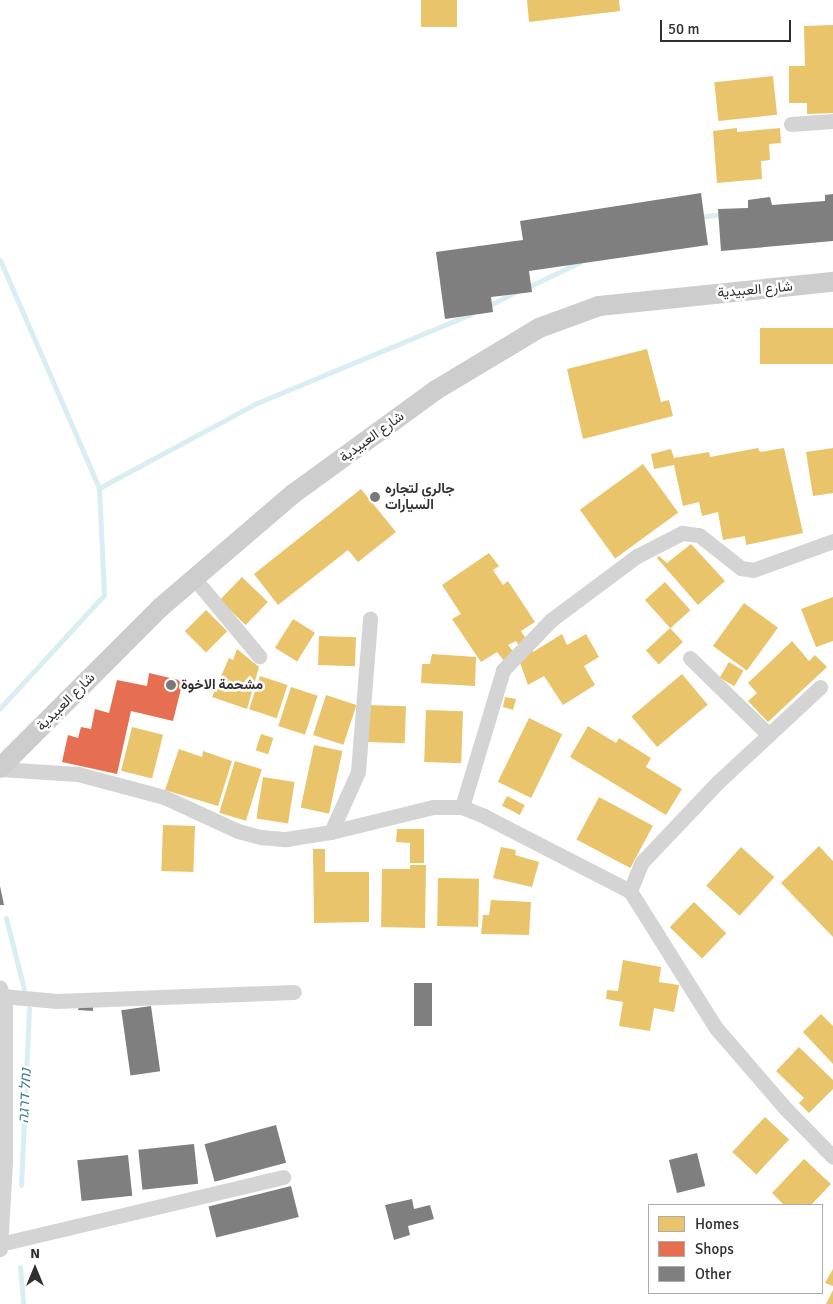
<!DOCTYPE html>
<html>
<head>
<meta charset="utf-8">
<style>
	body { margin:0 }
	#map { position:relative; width:833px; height:1304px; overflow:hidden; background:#fff; font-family:Signika,Vazirmatn,Heebo,sans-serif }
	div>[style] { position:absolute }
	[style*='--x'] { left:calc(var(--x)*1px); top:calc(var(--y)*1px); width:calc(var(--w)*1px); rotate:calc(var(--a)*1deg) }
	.homes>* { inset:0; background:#e9c46a; transform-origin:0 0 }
	.shops>* { inset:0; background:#e76f51 }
	.stream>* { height:5px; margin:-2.5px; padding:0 2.5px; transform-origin:2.5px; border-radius:2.5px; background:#d9eef2 }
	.building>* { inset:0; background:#7f7f7f; transform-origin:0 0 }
	.minor>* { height:15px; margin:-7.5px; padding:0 7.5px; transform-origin:7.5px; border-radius:7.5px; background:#d4d4d4 }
	.secondary>* { height:20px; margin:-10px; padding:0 10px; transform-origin:10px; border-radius:10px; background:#cdcdcd }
	.dots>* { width:14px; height:14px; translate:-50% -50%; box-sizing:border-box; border:2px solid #fff; border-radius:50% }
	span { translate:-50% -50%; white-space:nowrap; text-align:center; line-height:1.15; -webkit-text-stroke:5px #fff; paint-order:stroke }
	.street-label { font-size:14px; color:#2f2f2f }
	.poi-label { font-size:14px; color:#2f2f2f; font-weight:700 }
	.left { translate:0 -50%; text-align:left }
	.water-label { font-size:15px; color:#397f8d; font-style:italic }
	.legend { position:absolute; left:648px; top:1204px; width:175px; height:90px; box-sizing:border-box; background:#fff; border:1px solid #acacac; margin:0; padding:6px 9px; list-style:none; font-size:15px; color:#2f2f2f }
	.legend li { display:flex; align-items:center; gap:10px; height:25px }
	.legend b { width:25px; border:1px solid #acacac }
	.north { position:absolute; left:10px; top:1244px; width:50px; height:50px; -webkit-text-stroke:4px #fff; paint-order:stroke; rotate:0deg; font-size:14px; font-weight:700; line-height:20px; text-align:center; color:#2f2f2f }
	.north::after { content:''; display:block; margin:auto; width:18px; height:22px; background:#2f2f2f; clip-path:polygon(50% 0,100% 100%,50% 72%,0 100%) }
	.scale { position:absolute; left:660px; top:20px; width:131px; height:22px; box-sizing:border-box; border:2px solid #2f2f2f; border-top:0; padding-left:6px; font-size:15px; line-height:18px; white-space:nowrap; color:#2f2f2f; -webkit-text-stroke:4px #fff; paint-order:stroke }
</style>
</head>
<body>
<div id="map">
	<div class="homes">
		<i style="left:421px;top:0;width:36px;height:27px"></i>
		<i style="clip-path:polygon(527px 0,619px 0,620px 11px,529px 22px)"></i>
		<i style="clip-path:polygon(833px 25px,833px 113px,807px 114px,807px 103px,789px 103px,789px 66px,805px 66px,804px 26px)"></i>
		<i style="left:773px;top:76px;width:39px;height:59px;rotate:84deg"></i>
		<i style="clip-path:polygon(737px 128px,737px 132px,780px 128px,781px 143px,769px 144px,770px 160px,761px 161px,762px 179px,717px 183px,713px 131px)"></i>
		<i style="left:833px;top:328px;width:36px;height:73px;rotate:90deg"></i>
		<i style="clip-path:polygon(647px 349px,661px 402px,669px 400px,673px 416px,583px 439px,567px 369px)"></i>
		<i style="clip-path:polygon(758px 448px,760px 452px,784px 448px,803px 533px,746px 545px,745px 536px,723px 540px,718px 512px,702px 516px,699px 502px,683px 506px,674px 465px,654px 469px,651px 454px,671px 449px,674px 458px,709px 452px,710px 457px)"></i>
		<i style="clip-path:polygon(833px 448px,833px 493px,813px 496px,806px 452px)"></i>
		<i style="left:643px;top:464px;width:60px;height:78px;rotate:54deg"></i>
		<i style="clip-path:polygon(361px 489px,396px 532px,358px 562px,348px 550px,278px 605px,254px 574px)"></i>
		<i style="clip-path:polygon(691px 544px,725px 581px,698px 605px,657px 558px,659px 556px,667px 563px)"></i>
		<i style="clip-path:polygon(489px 553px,499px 566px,493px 570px,503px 585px,508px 581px,535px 622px,521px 631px,528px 642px,520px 647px,516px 641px,508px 645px,516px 655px,505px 662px,497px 652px,481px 662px,452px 619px,461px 614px,442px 585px)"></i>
		<i style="left:242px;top:577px;width:36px;height:32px;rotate:44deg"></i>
		<i style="left:665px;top:582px;width:38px;height:27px;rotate:48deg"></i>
		<i style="clip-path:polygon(833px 597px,833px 641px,816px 647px,801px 609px)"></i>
		<i style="left:744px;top:603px;width:42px;height:53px;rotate:36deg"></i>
		<i style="left:206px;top:610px;width:30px;height:30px;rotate:45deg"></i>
		<i style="left:293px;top:619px;width:26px;height:34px;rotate:32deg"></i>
		<i style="left:670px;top:628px;width:19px;height:33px;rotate:47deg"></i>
		<i style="clip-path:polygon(562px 634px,567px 645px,586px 634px,599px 657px,584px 666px,595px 685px,563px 705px,544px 676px,528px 685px,519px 660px,532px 647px,533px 652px)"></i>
		<i style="left:319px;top:636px;width:37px;height:29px;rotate:2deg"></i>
		<i style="clip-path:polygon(792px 641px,809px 661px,815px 655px,827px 667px,768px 722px,748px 701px,757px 693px,748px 683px)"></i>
		<i style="clip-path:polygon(237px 649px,259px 667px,247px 709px,212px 697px,229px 658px,233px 660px)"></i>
		<i style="clip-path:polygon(432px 654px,476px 657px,475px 686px,421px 683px,422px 664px,430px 664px)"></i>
		<i style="left:729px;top:662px;width:17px;height:18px;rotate:31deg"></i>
		<i style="left:682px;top:674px;width:40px;height:66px;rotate:50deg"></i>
		<i style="left:260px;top:676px;width:29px;height:35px;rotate:18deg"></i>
		<i style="left:291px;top:687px;width:28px;height:41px;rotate:18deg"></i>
		<i style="left:326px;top:695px;width:32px;height:42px;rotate:18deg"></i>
		<i style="clip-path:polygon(505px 697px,516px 699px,513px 710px,503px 707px)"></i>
		<i style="left:369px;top:705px;width:37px;height:37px;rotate:2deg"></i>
		<i style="left:426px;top:710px;width:37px;height:52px;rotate:2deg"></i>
		<i style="left:529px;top:718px;width:37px;height:71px;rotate:26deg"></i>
		<i style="clip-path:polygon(588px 726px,616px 743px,619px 738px,651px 758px,646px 767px,682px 789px,666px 815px,570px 757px)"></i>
		<i style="left:132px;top:727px;width:32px;height:45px;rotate:14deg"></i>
		<i style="left:261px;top:734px;width:13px;height:17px;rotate:18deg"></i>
		<i style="left:314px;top:745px;width:29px;height:64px;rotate:12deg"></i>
		<i style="clip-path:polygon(179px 749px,202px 757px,203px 751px,232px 761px,218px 806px,165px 790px)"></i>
		<i style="left:235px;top:761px;width:28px;height:54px;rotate:17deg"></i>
		<i style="left:263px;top:777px;width:32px;height:42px;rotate:9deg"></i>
		<i style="left:507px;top:796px;width:20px;height:11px;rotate:27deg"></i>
		<i style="left:599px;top:797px;width:61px;height:48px;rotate:28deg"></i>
		<i style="left:163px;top:825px;width:32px;height:46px;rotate:2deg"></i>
		<i style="clip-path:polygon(397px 829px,424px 829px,424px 863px,410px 863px,410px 843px,396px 842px)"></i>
		<i style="clip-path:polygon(819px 846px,833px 861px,833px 937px,781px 883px)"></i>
		<i style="clip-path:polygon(501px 847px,516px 850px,515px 855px,539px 862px,532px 887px,493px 878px)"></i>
		<i style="left:741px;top:847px;width:45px;height:52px;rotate:42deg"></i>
		<i style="clip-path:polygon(313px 849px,325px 849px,325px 872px,369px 872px,369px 922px,314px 923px)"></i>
		<i style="clip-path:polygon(410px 865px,426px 865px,425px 928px,381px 927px,382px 869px,410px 869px)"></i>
		<i style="left:438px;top:878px;width:41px;height:48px;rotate:1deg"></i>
		<i style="clip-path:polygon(491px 900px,531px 902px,529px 935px,481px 934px,483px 915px,489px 915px)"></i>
		<i style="left:694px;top:902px;width:45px;height:35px;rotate:44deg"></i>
		<i style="clip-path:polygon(623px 960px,661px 967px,659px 982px,679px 985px,674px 1012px,654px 1008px,650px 1031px,619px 1026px,623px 1002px,606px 999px,607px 990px,618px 991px)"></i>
		<i style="clip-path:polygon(821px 1014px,833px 1026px,833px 1064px,803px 1032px)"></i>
		<i style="clip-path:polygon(799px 1047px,833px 1080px,833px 1089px,809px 1113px,799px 1103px,804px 1098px,776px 1071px)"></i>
		<i style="left:765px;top:1117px;width:33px;height:48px;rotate:43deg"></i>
		<i style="clip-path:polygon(804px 1159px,831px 1184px,811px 1205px,784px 1205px,772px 1193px)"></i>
		<i style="clip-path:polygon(833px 1269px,833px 1286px,825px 1283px)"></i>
		<i style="clip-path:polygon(833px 1290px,833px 1304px,826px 1304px)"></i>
	</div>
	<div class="shops">
		<i style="clip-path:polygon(149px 673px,183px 681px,173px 721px,131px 711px,117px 774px,62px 762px,68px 735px,78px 738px,81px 727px,91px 729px,95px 709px,109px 713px,117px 680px,147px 686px)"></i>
	</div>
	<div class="stream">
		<i style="--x:699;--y:217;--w:24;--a:-7"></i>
		<i style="--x:0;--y:260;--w:249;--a:66.5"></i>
		<i style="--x:99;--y:488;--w:107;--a:87.3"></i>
		<i style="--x:104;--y:595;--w:154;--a:132.6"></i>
		<i style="--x:526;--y:288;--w:60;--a:-25.7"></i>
		<i style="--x:486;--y:307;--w:34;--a:-27"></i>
		<i style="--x:99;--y:488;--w:179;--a:-28.3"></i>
		<i style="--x:257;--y:403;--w:232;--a:-22.6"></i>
		<i style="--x:6;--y:918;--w:73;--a:75.8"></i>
		<i style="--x:21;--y:1185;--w:177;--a:-87.4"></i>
		<i style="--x:20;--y:1267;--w:37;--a:85"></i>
	</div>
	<div class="building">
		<i style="clip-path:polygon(701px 193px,708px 245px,529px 271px,532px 292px,491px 297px,493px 312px,445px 319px,436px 252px,523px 240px,520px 221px)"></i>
		<i style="clip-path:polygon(833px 194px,833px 241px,721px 251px,718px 209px,748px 208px,748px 200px,770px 197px,772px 205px,825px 201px,825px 195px)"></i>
		<i style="clip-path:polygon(0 886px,4px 905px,0 905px)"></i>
		<i style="left:414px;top:983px;width:18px;height:43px"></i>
		<i style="clip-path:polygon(80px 1002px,93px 1002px,93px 1011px,78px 1010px)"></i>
		<i style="left:151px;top:1006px;width:66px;height:30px;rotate:82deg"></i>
		<i style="left:276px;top:1125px;width:39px;height:74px;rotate:75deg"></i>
		<i style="left:194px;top:1144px;width:40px;height:56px;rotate:84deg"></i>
		<i style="left:697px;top:1153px;width:34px;height:29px;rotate:76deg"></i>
		<i style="left:128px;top:1155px;width:41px;height:51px;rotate:84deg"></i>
		<i style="left:291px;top:1186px;width:32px;height:85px;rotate:76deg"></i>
		<i style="clip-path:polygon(412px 1199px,414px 1209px,430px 1205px,434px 1219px,408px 1226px,410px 1235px,394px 1240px,385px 1205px)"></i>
	</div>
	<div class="minor">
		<i style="--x:791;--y:124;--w:42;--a:-4.1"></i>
		<i style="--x:194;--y:578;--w:102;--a:50.2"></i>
		<i style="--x:690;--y:658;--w:110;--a:44.3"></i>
		<i style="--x:0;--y:769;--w:78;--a:3.7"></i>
		<i style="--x:78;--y:774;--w:89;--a:15"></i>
		<i style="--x:164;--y:797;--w:81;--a:24.7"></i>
		<i style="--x:238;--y:831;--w:24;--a:15"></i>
		<i style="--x:261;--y:837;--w:25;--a:5"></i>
		<i style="--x:286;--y:839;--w:46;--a:-8.8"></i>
		<i style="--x:331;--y:832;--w:105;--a:-13.8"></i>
		<i style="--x:433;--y:807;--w:29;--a:0"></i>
		<i style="--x:462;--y:807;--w:24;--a:22"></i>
		<i style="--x:484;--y:816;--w:164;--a:27.2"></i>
		<i style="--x:630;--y:891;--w:162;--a:57.9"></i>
		<i style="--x:716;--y:1028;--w:107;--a:49.2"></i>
		<i style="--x:786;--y:1109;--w:67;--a:45.6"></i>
		<i style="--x:462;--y:807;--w:143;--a:-73.3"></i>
		<i style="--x:503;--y:670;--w:69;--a:-46.2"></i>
		<i style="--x:551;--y:620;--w:107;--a:-36.7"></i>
		<i style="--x:637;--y:556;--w:51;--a:-27.1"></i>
		<i style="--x:682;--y:533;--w:17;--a:7"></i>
		<i style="--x:699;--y:535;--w:53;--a:38.2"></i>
		<i style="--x:741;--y:568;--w:12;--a:9"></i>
		<i style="--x:753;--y:570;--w:85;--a:-19.9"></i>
		<i style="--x:331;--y:832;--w:66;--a:-65.8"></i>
		<i style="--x:358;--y:772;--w:154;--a:-85.5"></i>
		<i style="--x:630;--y:891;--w:31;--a:-68"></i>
		<i style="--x:642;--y:862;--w:112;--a:-46.5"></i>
		<i style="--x:719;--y:781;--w:138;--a:-42.9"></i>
		<i style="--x:2;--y:996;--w:55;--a:5.2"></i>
		<i style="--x:57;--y:1001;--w:237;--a:-2.2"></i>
		<i style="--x:0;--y:1244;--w:291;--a:-13.3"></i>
		<i style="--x:0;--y:1249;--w:87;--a:-86.7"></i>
		<i style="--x:5;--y:1162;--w:154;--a:-90"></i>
		<i style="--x:5;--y:1008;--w:21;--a:-104"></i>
	</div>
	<div class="secondary">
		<i style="--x:0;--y:768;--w:228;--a:-45"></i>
		<i style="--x:161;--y:607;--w:174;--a:-40.6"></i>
		<i style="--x:293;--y:494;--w:177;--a:-36"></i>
		<i style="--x:436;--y:390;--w:120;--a:-31"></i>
		<i style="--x:539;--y:328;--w:64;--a:-20.1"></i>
		<i style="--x:599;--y:306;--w:235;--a:-5.9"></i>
	</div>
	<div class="dots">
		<i style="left:375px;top:497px;background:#787878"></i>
		<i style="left:171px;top:685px;background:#787878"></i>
	</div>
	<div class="street-label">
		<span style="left:755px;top:290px;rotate:-5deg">شارع العبيدية</span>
		<span style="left:372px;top:437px;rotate:-36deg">شارع العبيدية</span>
		<span style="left:66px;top:702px;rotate:-45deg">شارع العبيدية</span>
	</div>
	<div class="poi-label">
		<span class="left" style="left:385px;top:497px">جالري لتجاره<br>السيارات</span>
		<span class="left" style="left:181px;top:685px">مشحمة الاخوة</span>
	</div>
	<div class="water-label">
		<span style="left:25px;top:1096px;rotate:-87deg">נחל דרגה</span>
	</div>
	<ul class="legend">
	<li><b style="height:14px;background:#e9c46a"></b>Homes</li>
	<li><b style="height:14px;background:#e76f51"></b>Shops</li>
	<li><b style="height:14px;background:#7f7f7f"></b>Other</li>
	</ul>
	<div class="north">N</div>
	<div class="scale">50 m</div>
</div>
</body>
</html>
